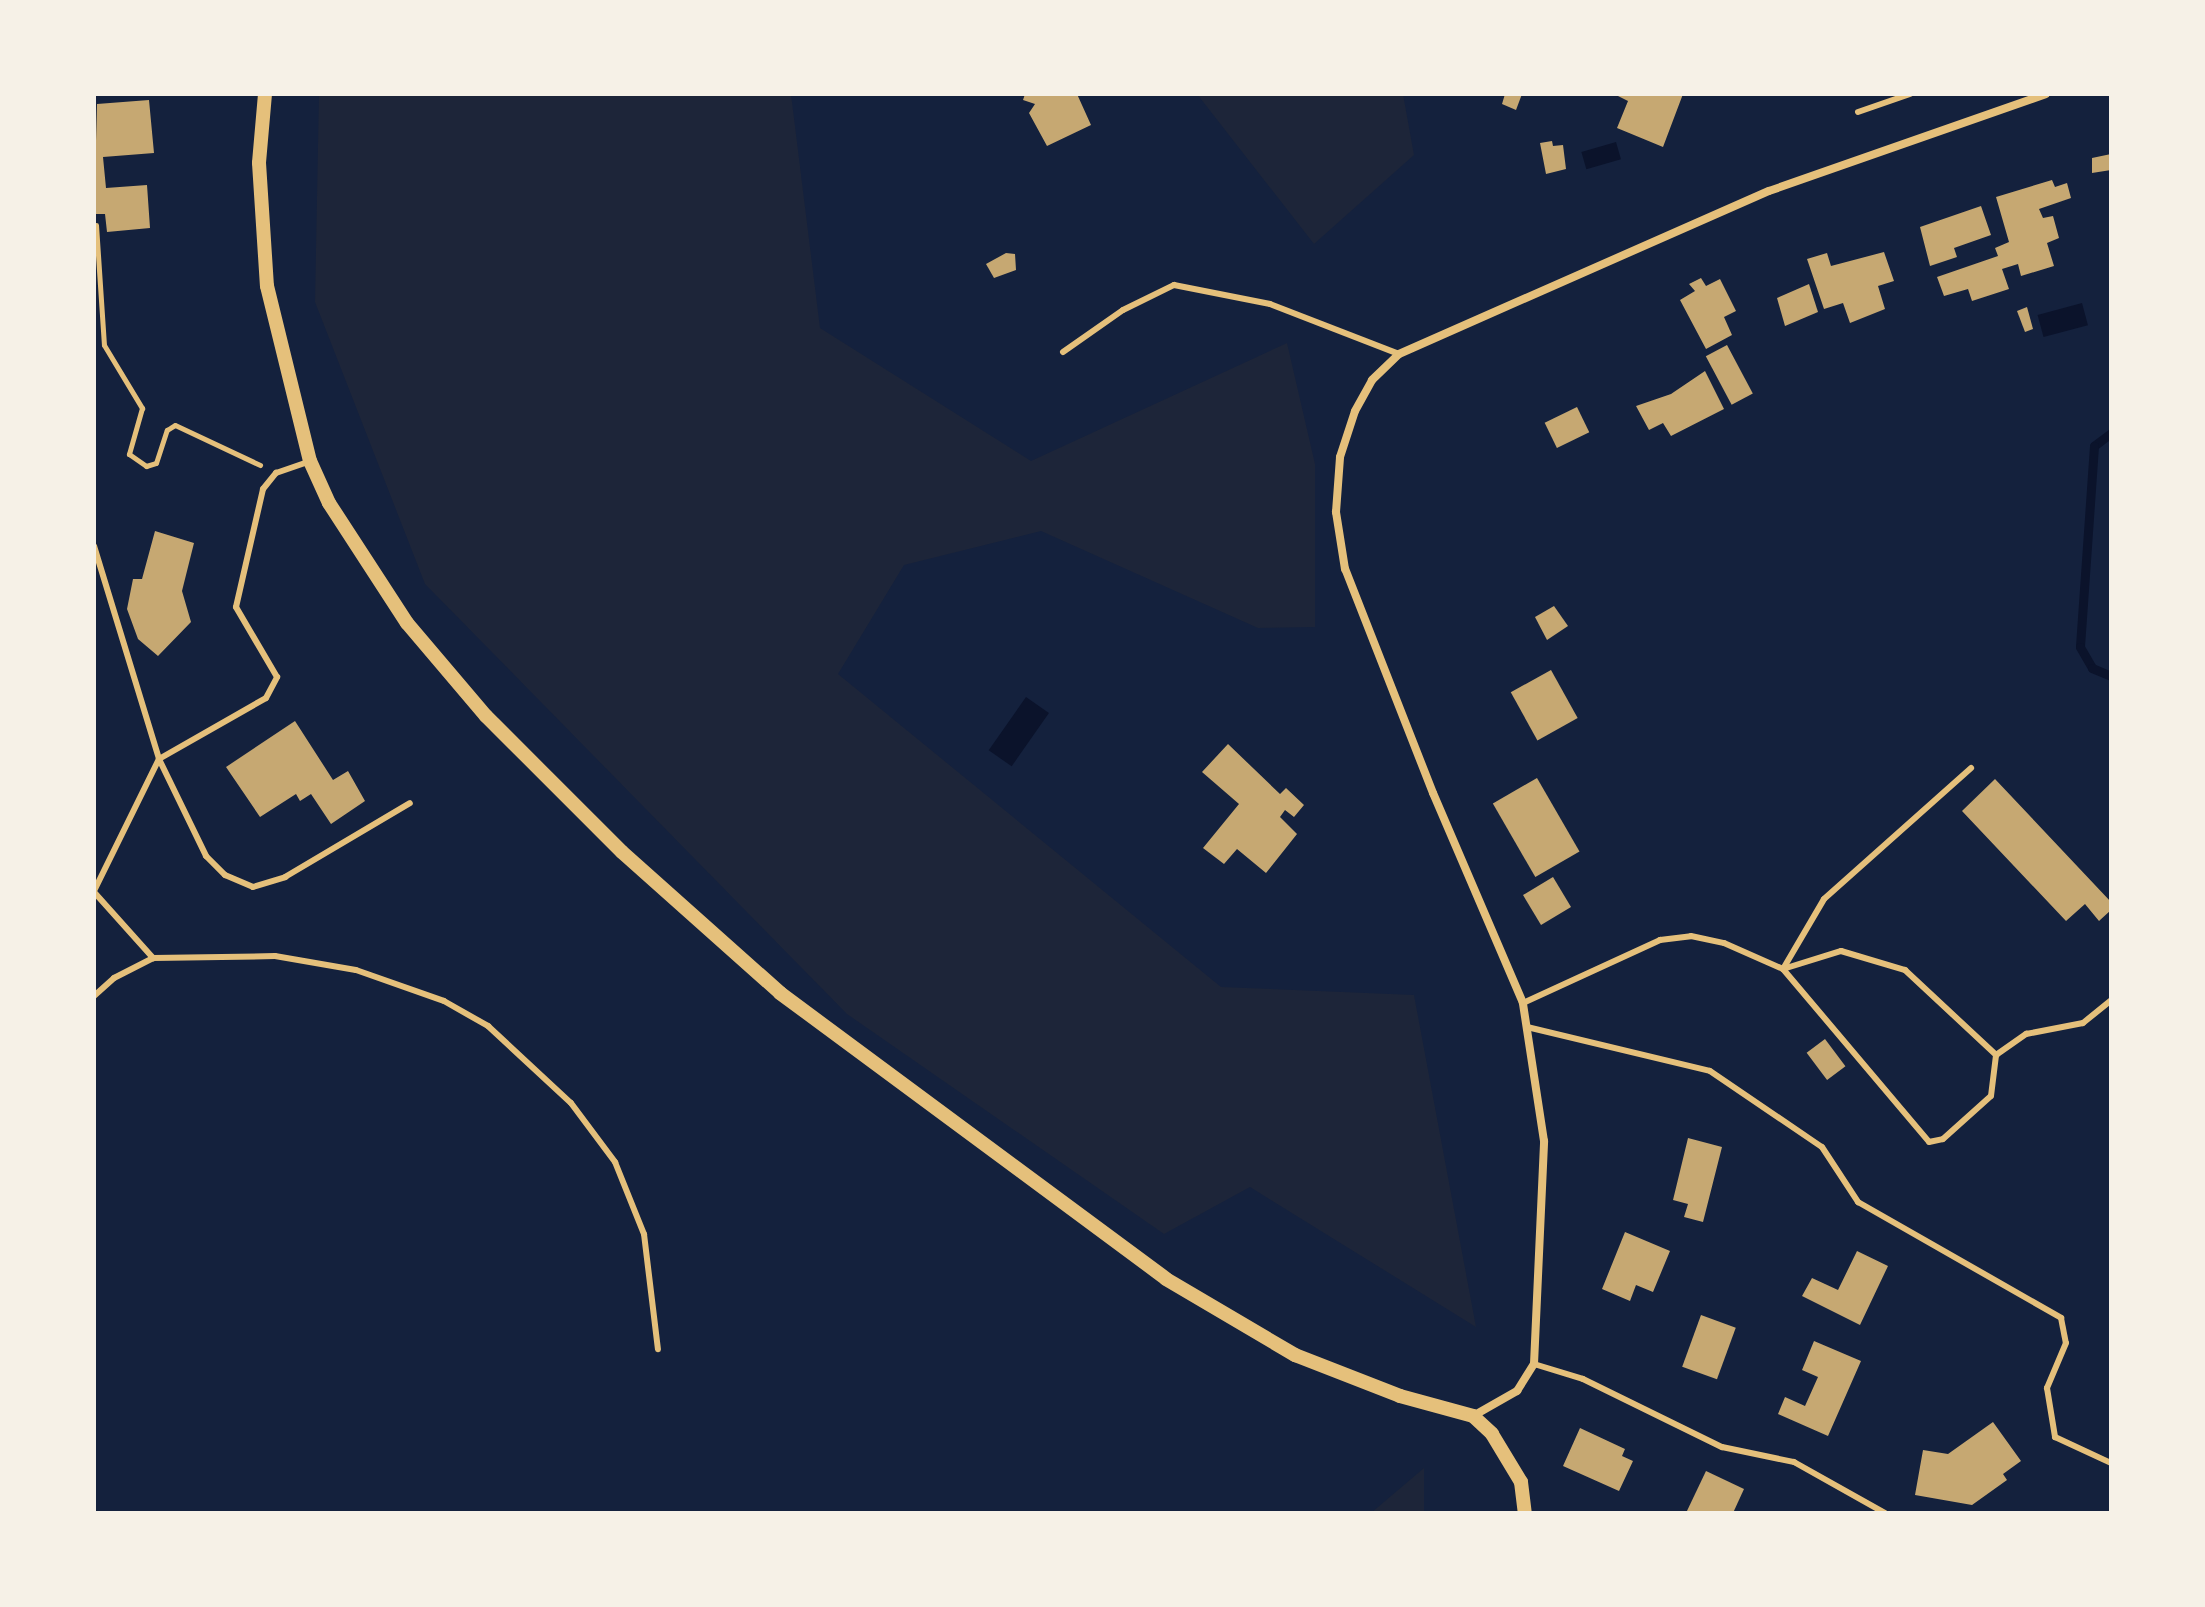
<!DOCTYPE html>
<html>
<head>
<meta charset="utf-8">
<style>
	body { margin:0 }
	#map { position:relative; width:2205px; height:1607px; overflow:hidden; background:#14213d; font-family:"Fira Sans Condensed",sans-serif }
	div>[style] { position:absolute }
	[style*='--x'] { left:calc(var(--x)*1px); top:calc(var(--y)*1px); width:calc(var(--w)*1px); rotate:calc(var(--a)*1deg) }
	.green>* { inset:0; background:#1d2539 }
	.water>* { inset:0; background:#0b132b; transform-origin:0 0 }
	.stream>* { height:9px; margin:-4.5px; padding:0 4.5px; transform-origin:4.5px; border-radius:4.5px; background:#0b132b }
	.building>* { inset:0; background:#c6a872; transform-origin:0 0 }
	.path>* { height:5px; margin:-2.5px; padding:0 2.5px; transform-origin:2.5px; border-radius:2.5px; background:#e5c07b }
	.service>* { height:6px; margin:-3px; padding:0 3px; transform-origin:3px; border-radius:3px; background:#e5c07b }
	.minor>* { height:8px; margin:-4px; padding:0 4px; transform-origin:4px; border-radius:4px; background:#e5c07b }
	.tertiary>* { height:14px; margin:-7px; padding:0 7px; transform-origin:7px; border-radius:7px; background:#e5c07b }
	span { translate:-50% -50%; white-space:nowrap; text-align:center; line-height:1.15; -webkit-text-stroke:8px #f6f1e7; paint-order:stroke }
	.frame { position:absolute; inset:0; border:96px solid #f6f1e7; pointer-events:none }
</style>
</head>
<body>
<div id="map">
	<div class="green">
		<i style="clip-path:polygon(319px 94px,791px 94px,820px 328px,1031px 461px,1287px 343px,1315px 464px,1315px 627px,1258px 628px,1041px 531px,904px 565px,838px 674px,1221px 987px,1414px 995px,1476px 1327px,1250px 1187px,1164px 1234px,847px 1014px,425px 584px,315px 302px)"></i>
		<i style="clip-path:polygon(1197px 94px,1403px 94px,1414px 155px,1314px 244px)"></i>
		<i style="clip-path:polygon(1424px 1468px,1424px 1513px,1371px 1513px)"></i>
	</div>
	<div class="water">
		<i style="left:1616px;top:142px;width:18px;height:36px;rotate:74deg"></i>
		<i style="left:2082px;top:303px;width:23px;height:46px;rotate:75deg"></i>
		<i style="left:1026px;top:697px;width:28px;height:65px;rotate:35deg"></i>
	</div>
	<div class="stream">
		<i style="--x:2111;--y:433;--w:21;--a:143"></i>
		<i style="--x:2094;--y:446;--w:201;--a:94"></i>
		<i style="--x:2080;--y:647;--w:24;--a:60"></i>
		<i style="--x:2092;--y:668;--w:21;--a:23"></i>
	</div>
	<div class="building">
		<i style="clip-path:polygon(1025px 94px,1077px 94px,1091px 125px,1047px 146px,1029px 113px,1035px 104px,1023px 100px)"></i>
		<i style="clip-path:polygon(1505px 94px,1522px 94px,1516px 110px,1502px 104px)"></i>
		<i style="clip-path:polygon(1614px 94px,1683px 94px,1663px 147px,1617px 128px,1628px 101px)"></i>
		<i style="clip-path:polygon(149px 100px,154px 153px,103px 157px,106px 188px,147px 185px,150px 228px,107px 232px,105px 214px,94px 214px,97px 104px)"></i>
		<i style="clip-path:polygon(1552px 141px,1553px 146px,1563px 145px,1566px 169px,1546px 174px,1540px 143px)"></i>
		<i style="clip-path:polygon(2111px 154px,2111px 170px,2092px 173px,2092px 158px)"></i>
		<i style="clip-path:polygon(2052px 180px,2055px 187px,2067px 183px,2071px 198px,2039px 209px,2043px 218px,2053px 216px,2059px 238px,2047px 243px,2054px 266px,2021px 276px,2018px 264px,2002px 269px,2009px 289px,1972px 301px,1968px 289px,1944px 296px,1937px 277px,1998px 256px,1995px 248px,2009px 242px,1996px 197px)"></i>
		<i style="clip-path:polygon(1981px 206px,1991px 235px,1954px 248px,1957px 257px,1930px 266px,1920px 227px)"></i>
		<i style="clip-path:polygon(1884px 252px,1894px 281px,1878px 286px,1885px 309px,1850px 323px,1843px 303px,1824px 309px,1807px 259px,1827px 253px,1831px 266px)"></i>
		<i style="clip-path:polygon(1006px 253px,1015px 254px,1016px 270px,994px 278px,986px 264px)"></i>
		<i style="clip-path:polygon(1701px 278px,1706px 286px,1720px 279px,1736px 311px,1724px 317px,1732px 335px,1706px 349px,1680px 300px,1695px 291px,1689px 284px)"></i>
		<i style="clip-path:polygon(1809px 284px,1818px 312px,1785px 326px,1777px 298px)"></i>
		<i style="clip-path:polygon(2027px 307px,2033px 329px,2025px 332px,2017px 311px)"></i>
		<i style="left:1727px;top:345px;width:55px;height:24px;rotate:62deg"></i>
		<i style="clip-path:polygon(1705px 371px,1724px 409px,1671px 436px,1663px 423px,1649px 430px,1636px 406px,1671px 394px)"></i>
		<i style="left:1577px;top:407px;width:28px;height:36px;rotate:64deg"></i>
		<i style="clip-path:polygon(155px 531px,194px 543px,182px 591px,191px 622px,158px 656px,138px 639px,127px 609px,133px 579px,142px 579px)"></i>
		<i style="clip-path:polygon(1554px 606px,1568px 626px,1547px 640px,1535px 617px)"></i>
		<i style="left:1551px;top:670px;width:55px;height:46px;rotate:61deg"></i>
		<i style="clip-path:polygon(295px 721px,333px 780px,348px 771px,365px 801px,331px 824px,311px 794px,300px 801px,296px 794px,260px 817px,226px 767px)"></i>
		<i style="clip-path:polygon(1228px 744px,1280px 794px,1286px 788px,1304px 805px,1294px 817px,1285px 810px,1280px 817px,1297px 834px,1266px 873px,1237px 849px,1224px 864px,1203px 848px,1239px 804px,1202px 772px)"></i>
		<i style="left:1537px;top:778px;width:85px;height:51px;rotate:60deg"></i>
		<i style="clip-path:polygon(1995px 779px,2111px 902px,2111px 910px,2099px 921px,2085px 904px,2066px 921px,1962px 811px)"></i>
		<i style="left:1553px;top:877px;width:35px;height:35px;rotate:59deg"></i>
		<i style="left:1825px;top:1039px;width:34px;height:23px;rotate:53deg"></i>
		<i style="clip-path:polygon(1688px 1138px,1722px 1147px,1703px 1222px,1684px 1217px,1688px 1204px,1673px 1200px)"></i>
		<i style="clip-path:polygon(1625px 1232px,1670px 1251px,1653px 1292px,1636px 1285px,1630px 1301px,1602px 1289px)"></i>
		<i style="clip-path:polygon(1857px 1251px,1888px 1266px,1860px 1325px,1802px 1296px,1812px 1278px,1838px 1290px)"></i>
		<i style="left:1701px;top:1315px;width:37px;height:55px;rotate:20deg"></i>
		<i style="clip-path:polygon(1814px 1341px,1861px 1361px,1828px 1436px,1778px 1414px,1785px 1397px,1805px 1406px,1818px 1377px,1802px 1370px)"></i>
		<i style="clip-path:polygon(1993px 1422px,2021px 1461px,2003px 1474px,2007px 1480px,1972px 1505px,1915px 1495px,1923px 1450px,1948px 1454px)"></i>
		<i style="clip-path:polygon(1580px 1428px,1625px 1449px,1622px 1456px,1633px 1461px,1619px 1491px,1563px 1466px)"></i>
		<i style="clip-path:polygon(1706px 1471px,1744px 1489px,1733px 1513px,1686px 1513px)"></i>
	</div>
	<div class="path">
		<i style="--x:96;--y:225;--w:120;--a:86.2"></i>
		<i style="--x:104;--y:345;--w:74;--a:58.9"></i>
		<i style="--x:142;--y:408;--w:48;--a:105.8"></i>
		<i style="--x:129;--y:454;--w:21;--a:35"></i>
		<i style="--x:146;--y:466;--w:10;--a:-17"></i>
		<i style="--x:156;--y:463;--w:35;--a:-72"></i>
		<i style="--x:167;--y:430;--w:9;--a:-32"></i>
		<i style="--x:175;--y:425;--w:94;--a:25.2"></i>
	</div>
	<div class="service">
		<i style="--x:1858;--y:112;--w:55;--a:-19.1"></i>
		<i style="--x:1063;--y:352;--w:73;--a:-35"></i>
		<i style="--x:1123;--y:310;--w:57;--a:-26.1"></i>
		<i style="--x:1174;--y:285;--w:98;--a:11.2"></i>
		<i style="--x:1270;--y:304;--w:138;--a:21.2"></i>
		<i style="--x:94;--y:546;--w:223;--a:73"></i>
		<i style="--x:159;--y:759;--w:108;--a:64.1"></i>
		<i style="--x:206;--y:856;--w:27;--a:45"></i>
		<i style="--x:225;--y:875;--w:30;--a:23"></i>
		<i style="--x:253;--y:887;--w:34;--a:-17"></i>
		<i style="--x:285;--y:877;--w:145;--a:-30.6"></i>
		<i style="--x:94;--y:891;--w:147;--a:-63.8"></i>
		<i style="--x:159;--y:759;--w:123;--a:-29.7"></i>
		<i style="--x:266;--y:698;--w:24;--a:-62"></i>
		<i style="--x:277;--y:677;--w:81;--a:-120.4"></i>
		<i style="--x:236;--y:607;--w:121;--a:-77.1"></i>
		<i style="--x:263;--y:489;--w:21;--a:-51"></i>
		<i style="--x:276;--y:473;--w:36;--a:-19"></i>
		<i style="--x:94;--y:892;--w:89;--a:48.2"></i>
		<i style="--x:1783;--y:969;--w:81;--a:-59.6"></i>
		<i style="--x:1824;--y:899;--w:197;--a:-41.7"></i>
		<i style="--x:1783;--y:969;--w:61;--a:-17.2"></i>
		<i style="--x:1841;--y:951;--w:67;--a:16.5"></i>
		<i style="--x:1905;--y:970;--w:125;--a:43"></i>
		<i style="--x:94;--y:996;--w:27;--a:-42"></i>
		<i style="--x:114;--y:978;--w:44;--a:-27.1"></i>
		<i style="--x:153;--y:958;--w:122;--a:-0.9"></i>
		<i style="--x:275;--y:956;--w:82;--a:9.8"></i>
		<i style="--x:356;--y:970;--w:93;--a:19.4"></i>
		<i style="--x:444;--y:1001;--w:51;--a:29.6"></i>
		<i style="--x:488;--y:1026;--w:113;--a:42.9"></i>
		<i style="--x:571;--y:1103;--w:74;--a:53.3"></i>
		<i style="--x:615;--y:1162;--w:78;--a:68.1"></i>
		<i style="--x:644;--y:1234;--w:116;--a:83.1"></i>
		<i style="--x:1523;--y:1003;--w:151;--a:-24.7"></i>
		<i style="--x:1660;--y:940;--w:31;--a:-7"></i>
		<i style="--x:1691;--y:936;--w:34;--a:12"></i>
		<i style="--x:1724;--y:943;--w:64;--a:23.8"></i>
		<i style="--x:1783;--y:969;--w:226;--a:49.8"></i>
		<i style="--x:1929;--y:1142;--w:14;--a:-12"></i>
		<i style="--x:1943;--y:1139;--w:64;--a:-41.9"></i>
		<i style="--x:1991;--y:1096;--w:41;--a:-83"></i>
		<i style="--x:1996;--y:1055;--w:37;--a:-35"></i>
		<i style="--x:2026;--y:1034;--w:58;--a:-10.9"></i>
		<i style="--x:2083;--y:1023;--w:36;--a:-39"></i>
		<i style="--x:1527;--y:1027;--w:188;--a:13.5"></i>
		<i style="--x:1710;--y:1071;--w:135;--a:34.2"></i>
		<i style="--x:1822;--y:1147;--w:66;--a:56.8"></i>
		<i style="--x:1858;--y:1202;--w:234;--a:29.7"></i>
		<i style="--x:2061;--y:1318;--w:25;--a:79"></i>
		<i style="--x:2066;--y:1343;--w:49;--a:112.9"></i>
		<i style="--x:2047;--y:1388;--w:50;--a:80.7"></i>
		<i style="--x:2055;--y:1437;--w:62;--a:24.9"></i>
		<i style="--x:1534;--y:1364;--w:51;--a:17"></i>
		<i style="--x:1583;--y:1379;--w:155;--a:26.1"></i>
		<i style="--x:1722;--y:1447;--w:74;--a:11.8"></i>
		<i style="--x:1794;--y:1462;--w:104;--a:29.3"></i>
	</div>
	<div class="minor">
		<i style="--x:1473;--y:1416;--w:51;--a:-29.6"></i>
		<i style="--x:1517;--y:1391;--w:32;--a:-58"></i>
		<i style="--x:1534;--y:1364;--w:223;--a:-87.4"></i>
		<i style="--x:1544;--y:1141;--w:140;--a:-98.7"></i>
		<i style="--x:1523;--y:1003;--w:228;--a:-113.2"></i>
		<i style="--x:1433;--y:793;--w:241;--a:-111.4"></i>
		<i style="--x:1345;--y:569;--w:58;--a:-99"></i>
		<i style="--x:1336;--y:512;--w:55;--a:-85.8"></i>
		<i style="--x:1340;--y:457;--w:48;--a:-71.9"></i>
		<i style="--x:1355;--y:411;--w:35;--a:-61"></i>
		<i style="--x:1372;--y:380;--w:37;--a:-44"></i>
		<i style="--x:1399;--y:354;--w:404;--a:-23.8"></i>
		<i style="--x:1769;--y:191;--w:293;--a:-19.3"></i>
	</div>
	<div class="tertiary">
		<i style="--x:265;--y:94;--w:69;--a:95"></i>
		<i style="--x:259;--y:163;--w:123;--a:86.3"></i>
		<i style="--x:267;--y:286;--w:180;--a:76.2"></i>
		<i style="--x:310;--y:461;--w:46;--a:65.7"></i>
		<i style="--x:329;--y:503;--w:143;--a:57"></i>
		<i style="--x:407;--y:623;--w:122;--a:49.7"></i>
		<i style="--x:486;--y:716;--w:192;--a:45"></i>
		<i style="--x:622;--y:852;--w:212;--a:41.7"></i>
		<i style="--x:780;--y:993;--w:480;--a:36.5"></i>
		<i style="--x:1166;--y:1279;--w:150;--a:30.5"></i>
		<i style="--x:1295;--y:1355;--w:113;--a:21.3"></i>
		<i style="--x:1400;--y:1396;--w:76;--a:15.3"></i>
		<i style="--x:1473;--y:1416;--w:26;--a:43"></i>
		<i style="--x:1492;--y:1434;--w:56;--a:58.9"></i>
		<i style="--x:1521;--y:1482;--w:31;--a:83"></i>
	</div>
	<div class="frame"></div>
</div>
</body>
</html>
